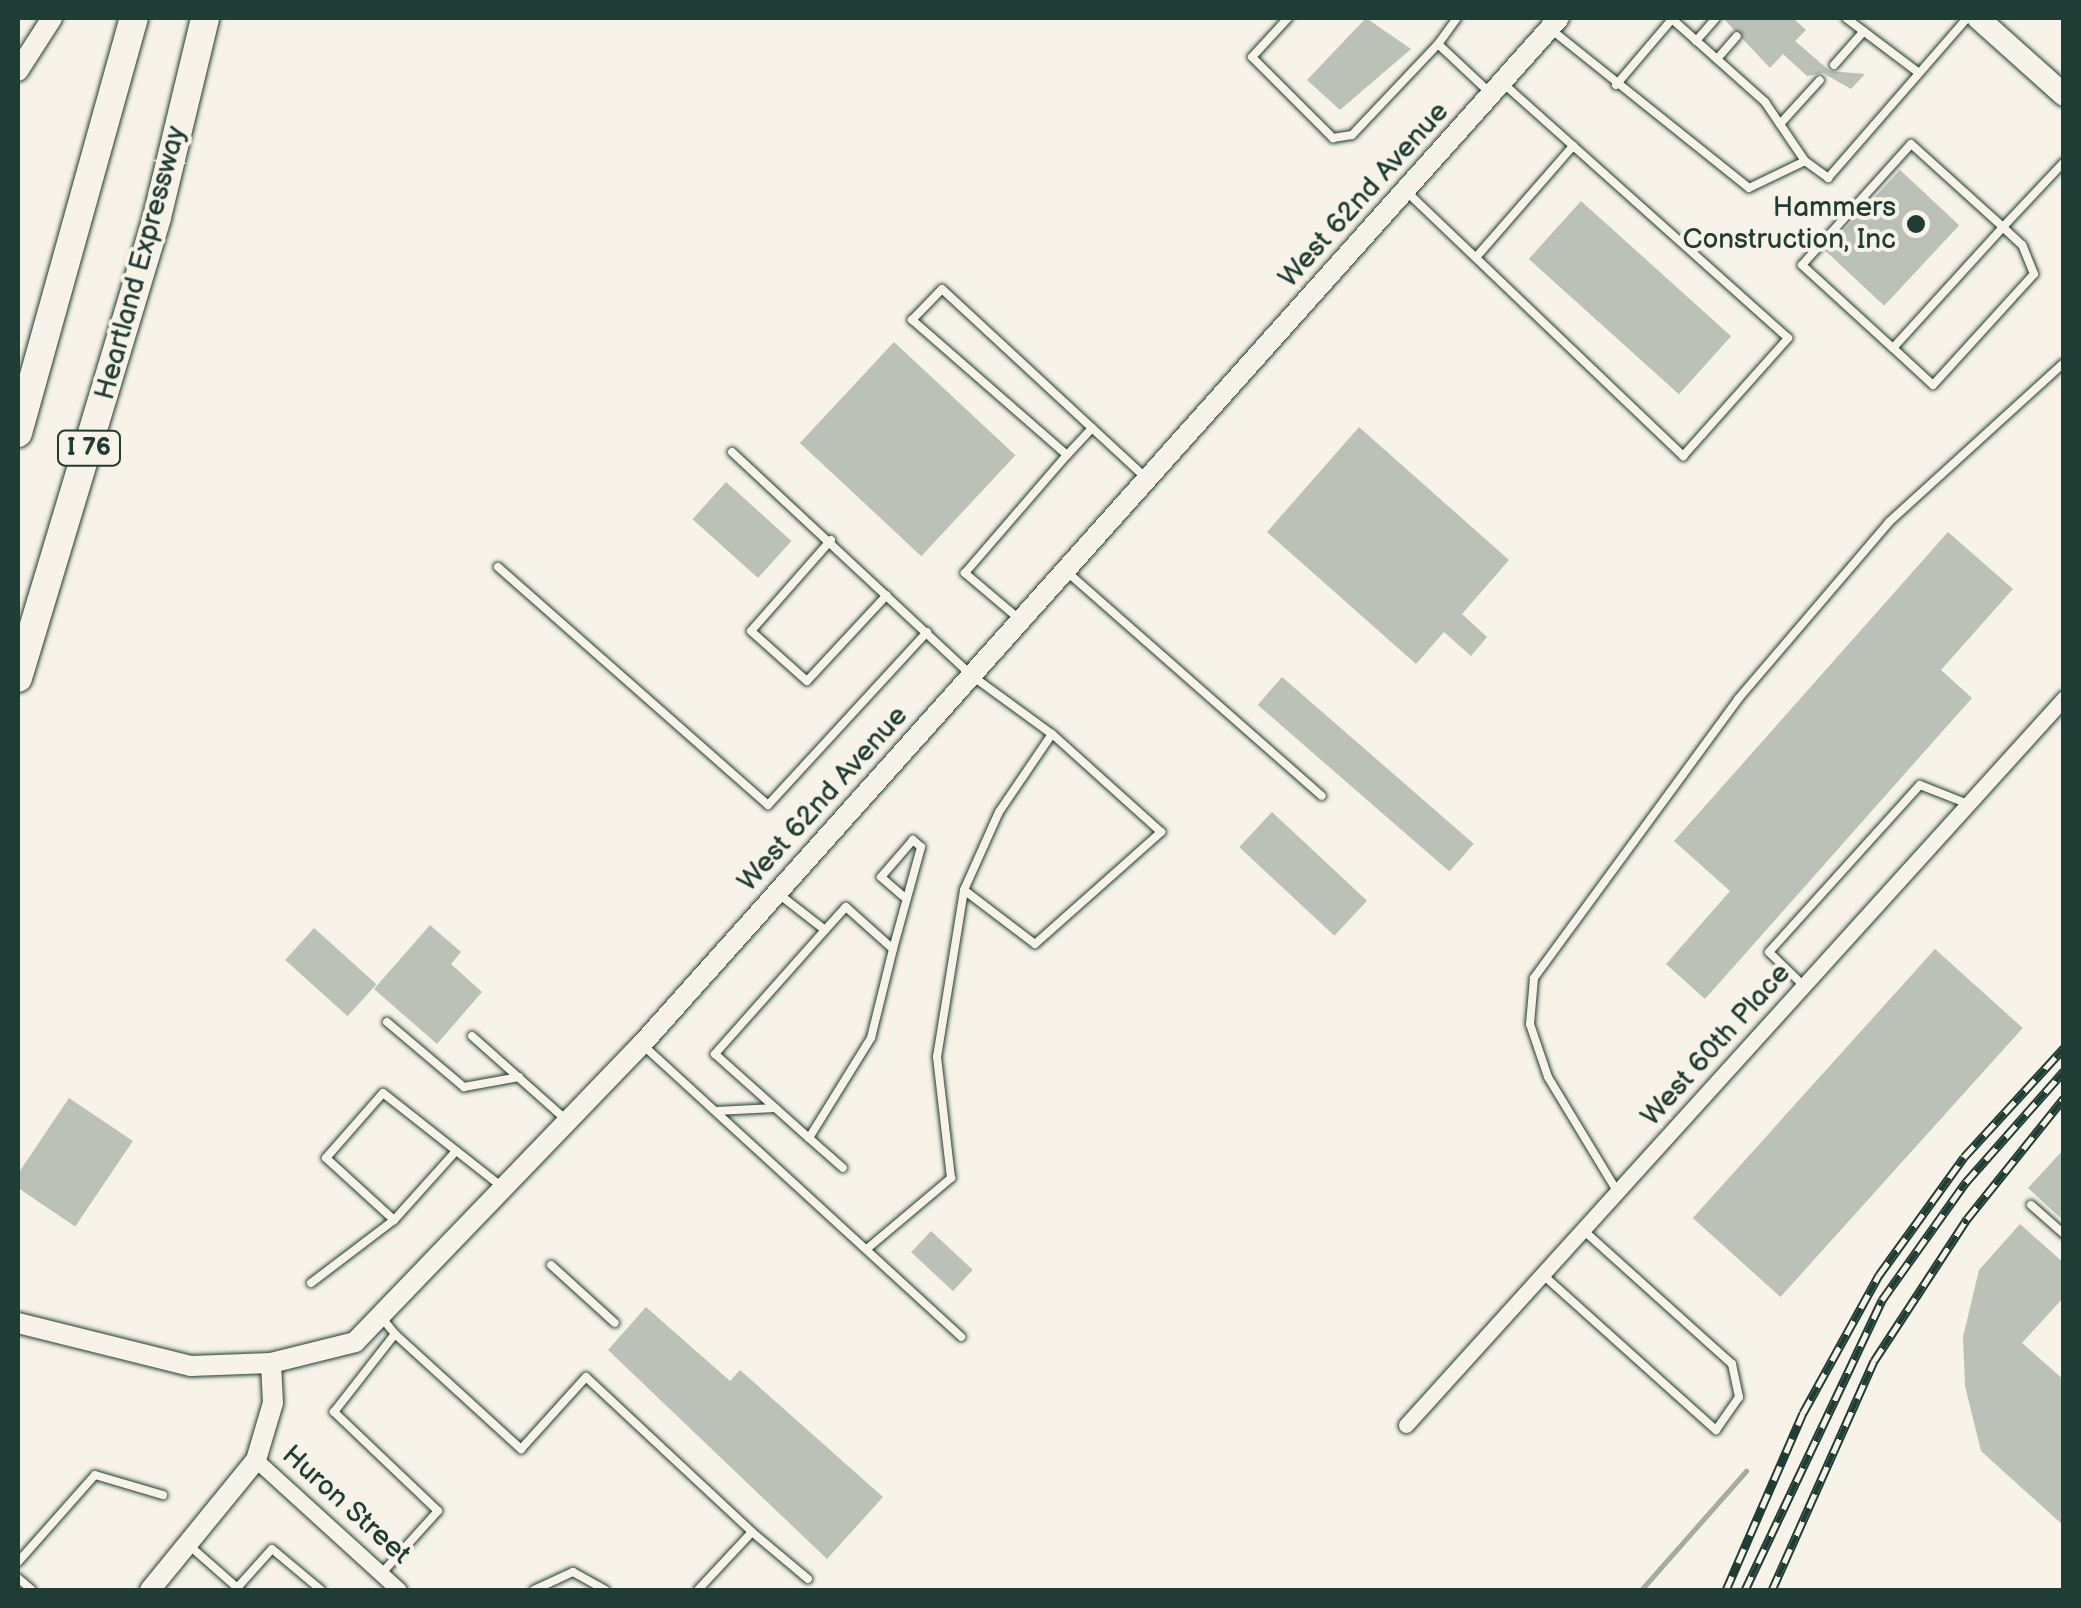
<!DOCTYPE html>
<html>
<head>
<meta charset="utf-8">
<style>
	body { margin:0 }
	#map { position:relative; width:2081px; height:1608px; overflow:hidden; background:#f7f3e8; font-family:"Balsamiq Sans",sans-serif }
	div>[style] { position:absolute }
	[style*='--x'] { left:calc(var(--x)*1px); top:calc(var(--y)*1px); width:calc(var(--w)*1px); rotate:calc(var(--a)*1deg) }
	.stream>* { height:5px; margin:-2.5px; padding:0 2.5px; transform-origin:2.5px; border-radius:2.5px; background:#a4ada3 }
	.building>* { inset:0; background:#bbc1b6; transform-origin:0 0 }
	.roads { filter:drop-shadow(0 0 2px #1f3d34) drop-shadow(0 0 2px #1f3d34) }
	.service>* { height:8px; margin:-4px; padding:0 4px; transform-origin:4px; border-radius:4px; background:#f7f3e8 }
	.minor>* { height:15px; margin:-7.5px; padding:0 7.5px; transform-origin:7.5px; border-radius:7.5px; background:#f7f3e8 }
	.tertiary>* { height:20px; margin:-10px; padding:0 10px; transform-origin:10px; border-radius:10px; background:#f7f3e8 }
	.secondary>* { height:22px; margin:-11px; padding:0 11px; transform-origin:11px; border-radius:11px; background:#f7f3e8 }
	.motorway>* { height:28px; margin:-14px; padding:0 14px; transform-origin:14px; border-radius:14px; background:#f7f3e8 }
	.rail>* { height:9px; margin-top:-4.5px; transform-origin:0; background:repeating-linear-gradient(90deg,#f7f3e8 0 15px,#1f3d34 0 30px); box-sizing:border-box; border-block:2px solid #1f3d34 }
	.dots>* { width:28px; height:28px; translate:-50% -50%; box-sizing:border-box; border:5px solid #f7f3e8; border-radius:50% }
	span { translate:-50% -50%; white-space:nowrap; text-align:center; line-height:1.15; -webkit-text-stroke:8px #f7f3e8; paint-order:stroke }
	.shield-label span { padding:2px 8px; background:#f7f3e8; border:2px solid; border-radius:8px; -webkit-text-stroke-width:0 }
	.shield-label { font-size:25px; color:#1f3d34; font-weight:700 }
	.street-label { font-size:28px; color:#1f3d34 }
	.poi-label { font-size:28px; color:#1f3d34 }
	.right { translate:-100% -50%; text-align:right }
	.frame { position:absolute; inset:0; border:20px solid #1f3d34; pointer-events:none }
</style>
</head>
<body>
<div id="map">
	<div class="stream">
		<i style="--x:1641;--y:1590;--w:159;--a:-48.6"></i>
	</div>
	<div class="building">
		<i style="clip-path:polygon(1366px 18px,1411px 49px,1340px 110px,1307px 80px)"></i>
		<i style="clip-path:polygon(1723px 18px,1793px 18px,1806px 30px,1795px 41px,1830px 71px,1865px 74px,1851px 89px,1823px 73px,1807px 76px,1783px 54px,1770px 68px)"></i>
		<i style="left:1900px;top:170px;width:81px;height:110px;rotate:43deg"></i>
		<i style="left:1581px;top:201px;width:202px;height:78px;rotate:42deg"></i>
		<i style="left:894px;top:342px;width:166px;height:138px;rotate:43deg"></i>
		<i style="clip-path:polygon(1359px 427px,1509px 560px,1462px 614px,1487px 637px,1471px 656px,1444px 632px,1416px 664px,1267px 532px)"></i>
		<i style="left:726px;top:482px;width:88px;height:50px;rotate:42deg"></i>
		<i style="clip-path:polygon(1948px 532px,2013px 589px,1941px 670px,1972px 698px,1705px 999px,1666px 964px,1730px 891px,1674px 841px)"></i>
		<i style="left:1282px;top:677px;width:254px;height:37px;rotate:41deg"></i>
		<i style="left:1272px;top:812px;width:130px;height:48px;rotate:43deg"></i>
		<i style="clip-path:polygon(430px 925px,461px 952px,451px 964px,482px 992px,437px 1044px,374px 989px)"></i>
		<i style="left:314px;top:928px;width:84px;height:43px;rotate:42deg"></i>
		<i style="left:1935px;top:949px;width:118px;height:362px;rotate:42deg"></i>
		<i style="left:69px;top:1098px;width:77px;height:103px;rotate:34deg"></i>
		<i style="clip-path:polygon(2064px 1149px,2064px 1221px,2028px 1188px)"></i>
		<i style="clip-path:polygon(2020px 1224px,2064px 1263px,2064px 1297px,2022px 1343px,2064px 1380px,2064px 1526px,1981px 1451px,1965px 1386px,1963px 1337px,1979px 1270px)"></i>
		<i style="left:931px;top:1231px;width:57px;height:29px;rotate:43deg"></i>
		<i style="clip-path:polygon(646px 1307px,730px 1381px,740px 1370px,883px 1497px,827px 1559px,608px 1350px)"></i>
	</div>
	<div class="roads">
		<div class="service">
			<i style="--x:1288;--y:18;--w:53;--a:132.7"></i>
			<i style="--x:1252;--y:57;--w:115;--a:45"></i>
			<i style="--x:1333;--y:138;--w:19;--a:-9"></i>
			<i style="--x:1352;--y:135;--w:125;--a:-46.6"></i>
			<i style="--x:1457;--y:18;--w:32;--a:126"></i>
			<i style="--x:1438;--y:44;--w:69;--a:43.2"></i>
			<i style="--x:1846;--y:18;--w:91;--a:37"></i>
			<i style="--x:1672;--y:19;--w:125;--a:41.7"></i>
			<i style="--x:1765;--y:102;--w:71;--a:55.9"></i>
			<i style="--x:1553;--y:31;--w:251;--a:38.7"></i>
			<i style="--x:1749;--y:188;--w:62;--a:-25.7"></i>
			<i style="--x:1805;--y:161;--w:29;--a:36"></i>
			<i style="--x:1828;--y:178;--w:212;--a:-49"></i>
			<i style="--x:1696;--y:41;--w:30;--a:-49"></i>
			<i style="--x:1717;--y:59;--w:30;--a:-49"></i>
			<i style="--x:1834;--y:65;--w:45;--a:-48.6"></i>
			<i style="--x:1616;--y:85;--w:88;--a:-49.6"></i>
			<i style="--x:1780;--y:124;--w:59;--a:-47.7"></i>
			<i style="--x:1408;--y:193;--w:381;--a:43.7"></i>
			<i style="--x:1683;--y:456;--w:158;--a:-48.3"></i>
			<i style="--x:1788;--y:338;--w:382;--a:-138.2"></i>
			<i style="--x:1478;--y:255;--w:145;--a:-48.9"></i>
			<i style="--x:1893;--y:348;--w:54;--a:42.8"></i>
			<i style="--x:1933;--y:385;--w:150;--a:-47.7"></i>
			<i style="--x:2034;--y:274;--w:31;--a:-112"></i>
			<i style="--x:2022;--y:245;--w:26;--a:-137"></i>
			<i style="--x:2003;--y:227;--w:124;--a:-137.9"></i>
			<i style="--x:1911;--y:144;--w:163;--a:132"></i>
			<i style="--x:1802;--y:265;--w:123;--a:42.4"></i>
			<i style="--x:1893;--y:348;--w:164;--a:-47.7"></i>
			<i style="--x:2003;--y:227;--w:89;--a:-46.8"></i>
			<i style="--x:732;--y:452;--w:327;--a:43"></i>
			<i style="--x:971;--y:675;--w:100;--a:36.1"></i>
			<i style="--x:1052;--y:734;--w:94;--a:124.2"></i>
			<i style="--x:999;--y:812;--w:85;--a:114.2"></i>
			<i style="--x:964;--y:890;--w:89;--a:37.3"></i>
			<i style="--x:1035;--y:944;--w:169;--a:-41.6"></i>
			<i style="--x:1161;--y:832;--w:147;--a:-138"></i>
			<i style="--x:1067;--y:455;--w:37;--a:-47"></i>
			<i style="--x:831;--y:540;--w:121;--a:131.3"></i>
			<i style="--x:751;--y:631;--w:75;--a:41.8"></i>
			<i style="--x:807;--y:681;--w:117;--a:-47.1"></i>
			<i style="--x:498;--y:567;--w:360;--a:41.4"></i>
			<i style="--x:768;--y:805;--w:235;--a:-47.4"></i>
			<i style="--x:1067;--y:572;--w:339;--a:41.3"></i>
			<i style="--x:1018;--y:618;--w:70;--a:-139.7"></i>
			<i style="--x:965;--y:573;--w:156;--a:-49.2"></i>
			<i style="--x:1067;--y:455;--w:206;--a:-138.9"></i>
			<i style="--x:912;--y:320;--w:43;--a:-45.9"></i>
			<i style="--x:942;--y:289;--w:277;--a:42.8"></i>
			<i style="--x:780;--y:895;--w:57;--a:37.9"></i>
			<i style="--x:825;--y:930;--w:31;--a:-48"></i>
			<i style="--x:846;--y:907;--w:63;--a:41.8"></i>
			<i style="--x:893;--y:949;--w:106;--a:-74.6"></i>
			<i style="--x:921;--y:847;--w:11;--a:-139"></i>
			<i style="--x:913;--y:840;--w:49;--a:130.9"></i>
			<i style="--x:881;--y:877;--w:29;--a:41"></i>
			<i style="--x:825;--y:930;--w:166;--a:131.6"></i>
			<i style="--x:715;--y:1054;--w:126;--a:41.8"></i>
			<i style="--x:809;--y:1138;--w:118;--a:-58.2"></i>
			<i style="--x:871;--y:1038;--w:92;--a:-76.1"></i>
			<i style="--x:1803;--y:985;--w:47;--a:-135.9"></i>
			<i style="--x:1769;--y:952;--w:225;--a:-47.9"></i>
			<i style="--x:1920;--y:785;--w:52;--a:21.6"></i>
			<i style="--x:387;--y:1022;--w:101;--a:40.2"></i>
			<i style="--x:464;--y:1087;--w:56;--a:-10.3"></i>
			<i style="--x:472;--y:1036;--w:123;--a:41.7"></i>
			<i style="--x:645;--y:1047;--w:429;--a:42.5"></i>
			<i style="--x:716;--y:1111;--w:59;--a:-2.9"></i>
			<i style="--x:809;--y:1138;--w:45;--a:41.4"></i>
			<i style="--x:456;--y:1151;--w:93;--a:131.9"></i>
			<i style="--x:394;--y:1220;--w:92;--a:-137.6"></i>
			<i style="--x:326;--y:1158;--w:86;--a:-48.8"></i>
			<i style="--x:383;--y:1093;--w:152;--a:38.3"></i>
			<i style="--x:1617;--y:1191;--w:133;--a:-121.2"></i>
			<i style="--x:1548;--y:1077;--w:56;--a:-108.8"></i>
			<i style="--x:1530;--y:1024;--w:46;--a:-85"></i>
			<i style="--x:1534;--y:978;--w:346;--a:-53.8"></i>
			<i style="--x:1738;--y:699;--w:233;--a:-49.5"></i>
			<i style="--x:1889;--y:522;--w:236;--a:-42.3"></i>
			<i style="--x:2031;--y:1205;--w:44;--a:41.3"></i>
			<i style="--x:868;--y:1248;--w:109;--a:-40.1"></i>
			<i style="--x:951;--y:1178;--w:122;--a:-96.6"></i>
			<i style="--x:937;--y:1057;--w:169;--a:-80.8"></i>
			<i style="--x:551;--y:1265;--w:86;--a:42.2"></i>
			<i style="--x:1542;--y:1274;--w:234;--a:41.9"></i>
			<i style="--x:1716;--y:1430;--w:40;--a:-55.1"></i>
			<i style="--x:1739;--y:1397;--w:34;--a:-102"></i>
			<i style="--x:1732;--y:1364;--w:200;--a:-138"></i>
			<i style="--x:311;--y:1283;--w:104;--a:-37.2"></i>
			<i style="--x:395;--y:1334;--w:171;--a:42.4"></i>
			<i style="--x:521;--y:1449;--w:97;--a:-47.9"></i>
			<i style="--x:586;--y:1377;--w:227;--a:43"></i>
			<i style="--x:752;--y:1532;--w:79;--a:133"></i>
			<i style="--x:752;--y:1532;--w:73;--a:40"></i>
			<i style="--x:191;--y:1547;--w:65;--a:41.3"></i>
			<i style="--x:18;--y:1562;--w:116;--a:-48.5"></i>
			<i style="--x:95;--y:1475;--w:71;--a:16.4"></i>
			<i style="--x:381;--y:1574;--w:85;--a:-47.9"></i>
			<i style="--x:438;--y:1511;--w:144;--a:-136.4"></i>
			<i style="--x:334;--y:1412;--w:99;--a:-52"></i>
			<i style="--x:395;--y:1334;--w:21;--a:-129"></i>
			<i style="--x:18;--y:1578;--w:18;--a:41"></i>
			<i style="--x:237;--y:1588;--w:52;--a:-48.1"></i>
			<i style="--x:272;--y:1549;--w:64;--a:39.9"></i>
			<i style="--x:534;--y:1590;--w:43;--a:-24.8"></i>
			<i style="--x:573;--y:1572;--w:37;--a:29"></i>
		</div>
		<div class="minor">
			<i style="--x:1406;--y:1425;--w:981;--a:-47.85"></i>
			<i style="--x:256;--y:1460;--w:193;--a:42.3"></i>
		</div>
		<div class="tertiary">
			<i style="--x:18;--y:71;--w:63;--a:-57.3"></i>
			<i style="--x:18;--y:1323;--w:178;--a:14"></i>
			<i style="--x:191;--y:1366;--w:80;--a:-2.1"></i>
			<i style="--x:271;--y:1363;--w:87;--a:-14"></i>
			<i style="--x:355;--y:1342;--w:414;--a:-46.1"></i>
			<i style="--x:642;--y:1044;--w:1376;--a:-48.21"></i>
			<i style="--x:150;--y:1590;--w:168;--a:-50.8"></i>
			<i style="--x:256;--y:1460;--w:59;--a:-73.4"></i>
			<i style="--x:273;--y:1403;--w:40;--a:-92.9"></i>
		</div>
		<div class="secondary">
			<i style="--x:1978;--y:18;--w:115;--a:41.8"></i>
		</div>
		<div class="motorway">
			<i style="--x:18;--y:433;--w:431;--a:-74.4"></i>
			<i style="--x:18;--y:678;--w:481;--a:-73.2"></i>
			<i style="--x:157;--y:217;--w:205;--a:-76.4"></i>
		</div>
	</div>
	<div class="rail">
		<i style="--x:1726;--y:1590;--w:193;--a:-66.5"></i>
		<i style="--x:1803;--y:1413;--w:158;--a:-61.2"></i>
		<i style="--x:1879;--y:1275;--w:145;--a:-54.2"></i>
		<i style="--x:1964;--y:1157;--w:148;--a:-47.5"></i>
		<i style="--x:1745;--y:1590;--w:321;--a:-64.7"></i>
		<i style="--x:1882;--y:1300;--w:145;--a:-54.6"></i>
		<i style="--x:1966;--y:1182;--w:148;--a:-48.6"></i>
		<i style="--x:1772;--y:1590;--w:251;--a:-66"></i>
		<i style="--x:1874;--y:1361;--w:170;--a:-56.8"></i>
		<i style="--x:1967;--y:1219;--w:155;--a:-51.3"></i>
	</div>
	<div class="dots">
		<i style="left:1916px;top:224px;background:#1f3d34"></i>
	</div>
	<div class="shield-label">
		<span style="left:89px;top:448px">I 76</span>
	</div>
	<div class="street-label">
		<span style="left:1364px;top:195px;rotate:-48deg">West 62nd Avenue</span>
		<span style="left:141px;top:263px;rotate:-75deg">Heartland Expressway</span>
		<span style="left:823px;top:799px;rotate:-48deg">West 62nd Avenue</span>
		<span style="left:1716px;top:1045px;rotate:-48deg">West 60th Place</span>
		<span style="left:346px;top:1505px;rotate:42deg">Huron Street</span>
	</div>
	<div class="poi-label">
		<span class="right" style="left:1896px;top:224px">Hammers<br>Construction, Inc</span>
	</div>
	<div class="frame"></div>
</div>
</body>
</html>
